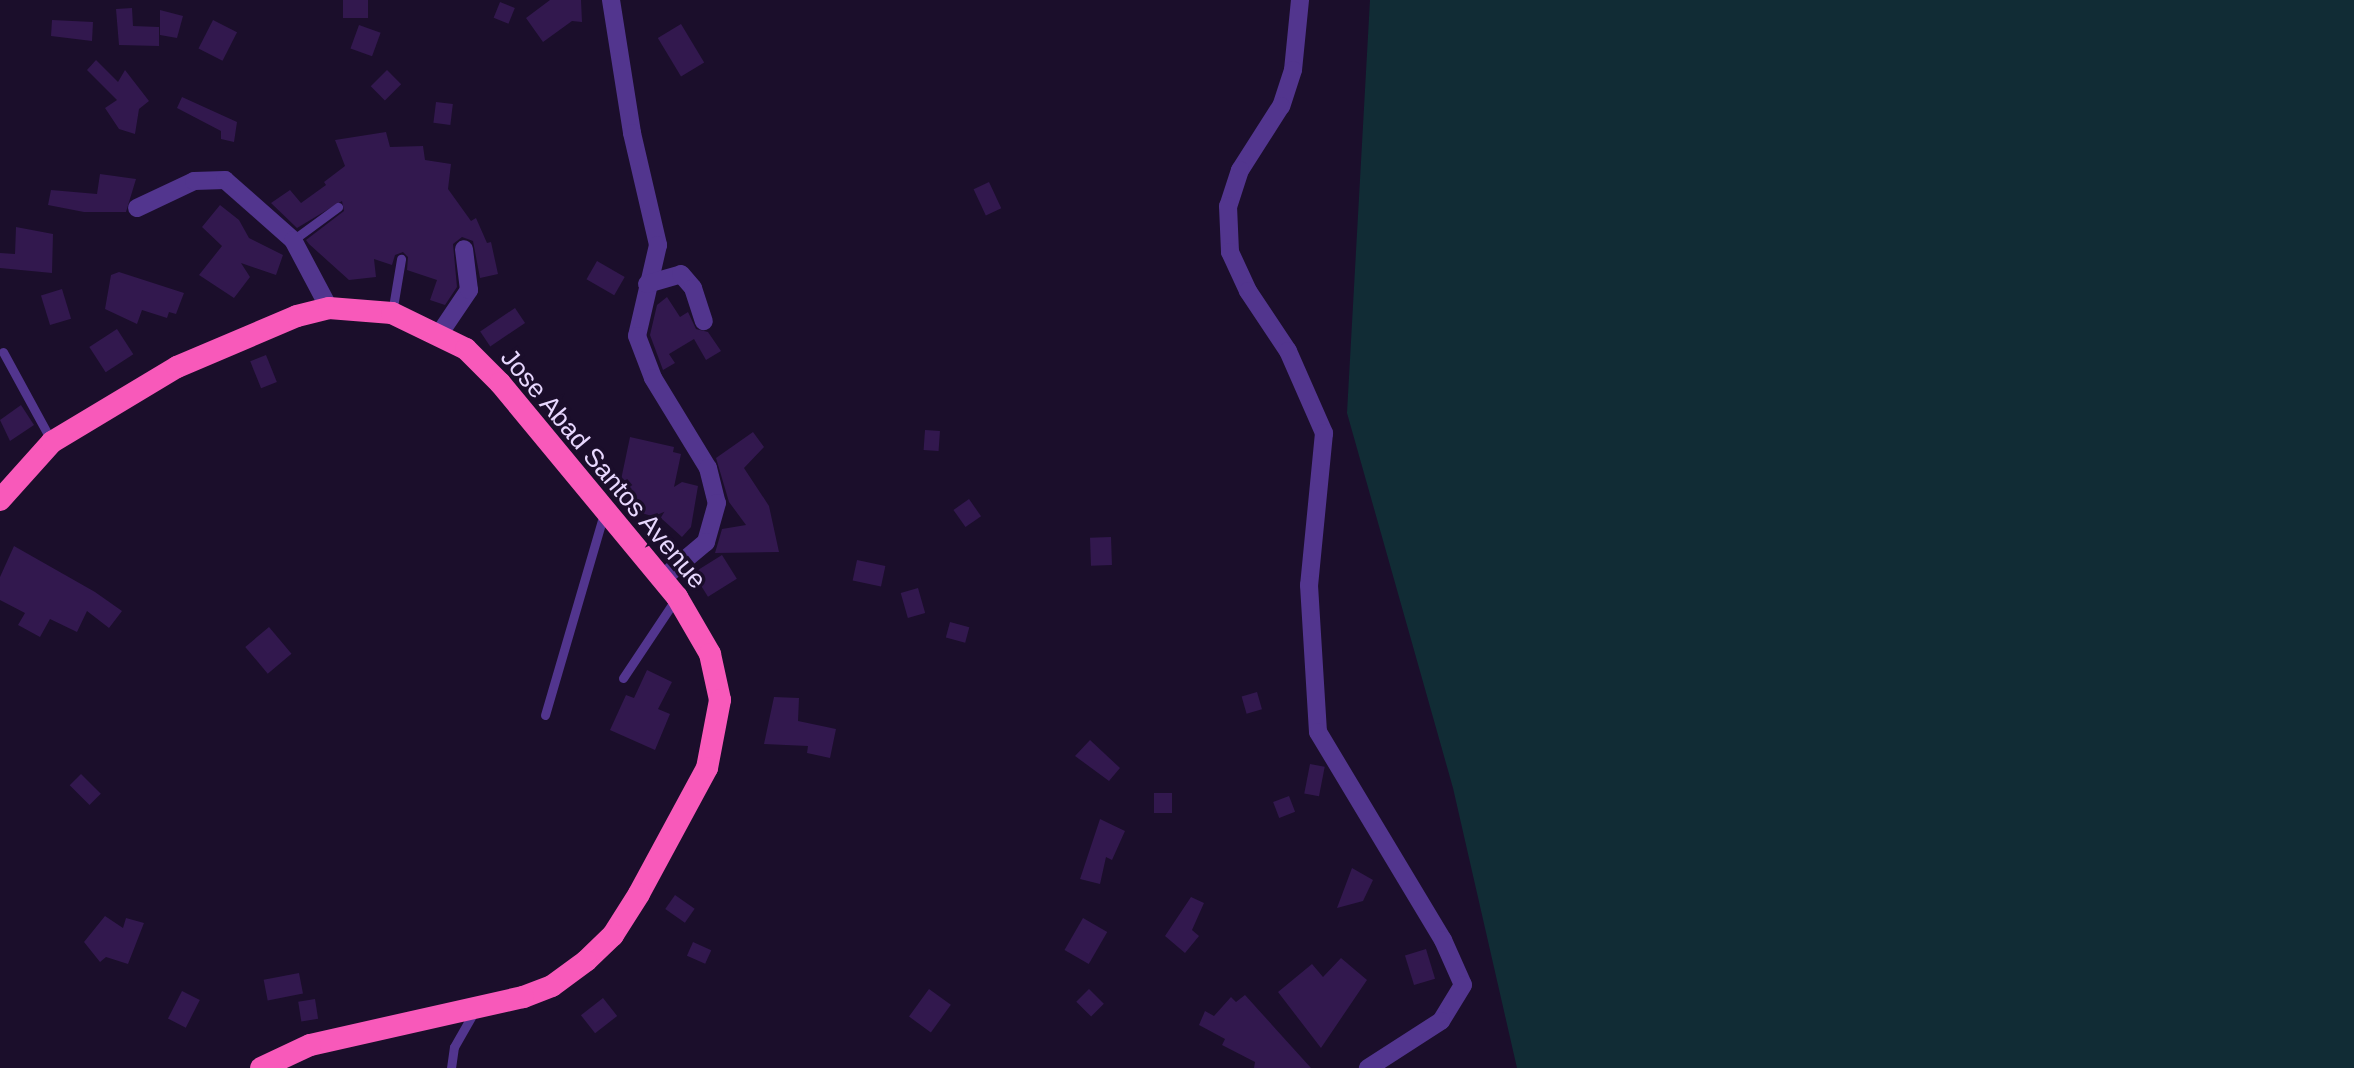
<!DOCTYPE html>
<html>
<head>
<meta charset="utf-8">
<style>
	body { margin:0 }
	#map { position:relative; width:2354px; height:1068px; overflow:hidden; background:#1b0e2b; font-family:Helvetica,sans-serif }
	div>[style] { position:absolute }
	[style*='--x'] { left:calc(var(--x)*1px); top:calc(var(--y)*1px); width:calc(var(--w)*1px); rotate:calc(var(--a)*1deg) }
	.green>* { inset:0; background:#112c35 }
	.building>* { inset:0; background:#32184e; transform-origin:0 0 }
	.service>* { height:9px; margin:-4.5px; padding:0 4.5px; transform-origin:4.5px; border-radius:4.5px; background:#52358e }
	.minor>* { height:18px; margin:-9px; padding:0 9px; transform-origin:9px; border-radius:9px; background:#52358e }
	.trunk>* { height:22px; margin:-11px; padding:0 11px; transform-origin:11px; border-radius:11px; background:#f859ba }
	span { translate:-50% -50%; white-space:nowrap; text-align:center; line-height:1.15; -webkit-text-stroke:7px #1b0e2b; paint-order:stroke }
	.street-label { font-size:26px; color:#e8d8ff }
</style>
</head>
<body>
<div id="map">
	<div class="green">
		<i style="clip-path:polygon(1370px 0,2354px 0,2354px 1068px,1517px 1068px,1453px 788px,1347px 413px)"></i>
	</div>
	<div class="building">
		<i style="left:343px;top:0;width:25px;height:18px"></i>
		<i style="clip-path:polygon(550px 0,581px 0,582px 22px,572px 21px,543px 42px,526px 18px)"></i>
		<i style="left:500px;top:2px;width:16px;height:17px;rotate:22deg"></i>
		<i style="clip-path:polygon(132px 8px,133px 26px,159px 27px,159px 46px,119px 45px,116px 9px)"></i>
		<i style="clip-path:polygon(160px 10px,183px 16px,177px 38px,160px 35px)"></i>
		<i style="clip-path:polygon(52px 20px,93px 22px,92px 41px,51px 36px)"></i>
		<i style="left:213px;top:20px;width:27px;height:32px;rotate:27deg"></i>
		<i style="left:681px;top:24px;width:45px;height:27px;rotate:59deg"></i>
		<i style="left:359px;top:25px;width:23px;height:25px;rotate:20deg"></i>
		<i style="clip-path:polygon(96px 60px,118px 82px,125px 70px,149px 101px,139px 109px,135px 134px,119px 129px,105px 108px,117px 100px,87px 70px)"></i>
		<i style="left:387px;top:70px;width:20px;height:23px;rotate:45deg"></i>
		<i style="clip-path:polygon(182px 97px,237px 122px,234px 142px,221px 139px,221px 131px,177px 108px)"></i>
		<i style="left:436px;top:102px;width:17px;height:21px;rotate:7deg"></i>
		<i style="clip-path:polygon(386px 132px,390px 147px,423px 146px,425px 160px,451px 164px,448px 189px,471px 221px,476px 218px,487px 243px,491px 242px,498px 274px,480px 278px,473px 241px,462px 237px,453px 244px,457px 287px,445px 305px,430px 300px,437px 280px,407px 270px,408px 257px,403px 252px,395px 255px,392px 265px,374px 259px,376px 277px,349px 280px,309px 244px,306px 240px,344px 211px,342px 201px,297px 228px,271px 203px,290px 190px,301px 203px,326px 185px,324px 182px,345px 166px,335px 140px)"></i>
		<i style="clip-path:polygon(100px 174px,136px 179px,126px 212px,84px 212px,48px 205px,51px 190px,97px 194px)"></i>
		<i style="left:989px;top:182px;width:29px;height:17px;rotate:65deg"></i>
		<i style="clip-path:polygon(220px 205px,239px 220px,249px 238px,283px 255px,276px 275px,241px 263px,250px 277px,234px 298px,199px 275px,222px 246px,202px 227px)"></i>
		<i style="clip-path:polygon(16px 227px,53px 234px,52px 273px,0 268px,0 253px,15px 254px)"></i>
		<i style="left:597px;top:261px;width:32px;height:21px;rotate:30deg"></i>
		<i style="clip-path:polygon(119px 272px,184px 293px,176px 314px,169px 312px,167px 318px,142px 310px,137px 324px,105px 309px,111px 275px)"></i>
		<i style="left:62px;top:289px;width:31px;height:22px;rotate:73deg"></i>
		<i style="clip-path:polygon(667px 297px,680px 317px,688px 312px,696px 329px,708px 332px,721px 351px,706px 360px,694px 339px,669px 354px,675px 363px,663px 370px,650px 335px,657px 305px)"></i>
		<i style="left:515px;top:308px;width:18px;height:42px;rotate:56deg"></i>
		<i style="left:117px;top:329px;width:30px;height:33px;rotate:57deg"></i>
		<i style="left:266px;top:355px;width:29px;height:17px;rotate:68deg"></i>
		<i style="clip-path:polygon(21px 405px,34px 425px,10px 441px,0 420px)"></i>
		<i style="left:925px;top:430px;width:15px;height:20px;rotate:4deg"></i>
		<i style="clip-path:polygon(753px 432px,764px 447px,744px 468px,769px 506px,779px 552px,715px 553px,722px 529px,746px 525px,729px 502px,716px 458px)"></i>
		<i style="clip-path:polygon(630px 437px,674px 447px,673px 452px,681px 454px,674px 487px,682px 482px,698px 486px,691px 527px,682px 537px,662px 519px,628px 509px,618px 494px)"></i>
		<i style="left:969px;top:499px;width:21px;height:19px;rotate:55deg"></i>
		<i style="left:1111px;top:537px;width:28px;height:21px;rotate:88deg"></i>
		<i style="clip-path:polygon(14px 546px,95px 592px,122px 611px,109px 628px,87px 611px,77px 632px,50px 619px,40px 637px,18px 625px,25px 613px,0 600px,0 577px)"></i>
		<i style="left:722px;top:555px;width:28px;height:34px;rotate:58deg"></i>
		<i style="left:857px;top:560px;width:29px;height:21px;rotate:12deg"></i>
		<i style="left:918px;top:588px;width:26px;height:18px;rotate:74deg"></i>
		<i style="left:950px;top:622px;width:20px;height:16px;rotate:15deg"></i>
		<i style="left:269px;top:627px;width:35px;height:31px;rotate:50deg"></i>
		<i style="clip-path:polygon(647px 670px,672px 682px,658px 709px,670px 714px,655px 750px,610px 730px,626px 695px,634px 698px)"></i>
		<i style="left:1257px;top:692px;width:18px;height:16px;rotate:74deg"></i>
		<i style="clip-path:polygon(774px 697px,799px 698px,798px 721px,836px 729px,830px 758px,807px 753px,808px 746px,764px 744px)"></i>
		<i style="clip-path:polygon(1090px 740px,1120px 768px,1109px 781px,1075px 756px)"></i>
		<i style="left:1310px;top:764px;width:15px;height:30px;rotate:11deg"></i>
		<i style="left:81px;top:774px;width:28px;height:16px;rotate:45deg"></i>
		<i style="left:1154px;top:793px;width:18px;height:20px"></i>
		<i style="left:1289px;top:796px;width:17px;height:17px;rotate:69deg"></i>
		<i style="clip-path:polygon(1100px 819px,1125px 831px,1112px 860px,1106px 857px,1100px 884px,1080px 879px)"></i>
		<i style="clip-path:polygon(1352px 868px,1373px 880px,1363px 901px,1337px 908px)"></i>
		<i style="left:675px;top:895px;width:24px;height:17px;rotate:35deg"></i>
		<i style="clip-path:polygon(1191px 897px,1204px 903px,1192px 930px,1199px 936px,1185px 953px,1165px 936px)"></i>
		<i style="clip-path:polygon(105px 916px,123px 928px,126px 918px,144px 923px,128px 964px,106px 957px,100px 962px,84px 942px)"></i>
		<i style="left:1083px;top:918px;width:28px;height:37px;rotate:30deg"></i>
		<i style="left:693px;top:942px;width:20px;height:15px;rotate:24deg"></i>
		<i style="left:1426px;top:949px;width:31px;height:22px;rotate:73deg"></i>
		<i style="clip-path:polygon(1341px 958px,1367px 980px,1321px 1048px,1278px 992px,1312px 964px,1323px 977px)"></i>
		<i style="left:299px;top:973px;width:21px;height:36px;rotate:79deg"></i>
		<i style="left:929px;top:989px;width:27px;height:34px;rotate:36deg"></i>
		<i style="left:1089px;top:989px;width:21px;height:18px;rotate:45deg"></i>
		<i style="left:182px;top:991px;width:20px;height:31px;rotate:27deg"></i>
		<i style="clip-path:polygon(1245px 995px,1311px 1068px,1254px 1068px,1255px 1062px,1222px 1045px,1225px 1039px,1199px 1025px,1205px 1011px,1214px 1016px,1231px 997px,1236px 1002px)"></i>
		<i style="left:603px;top:998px;width:23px;height:28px;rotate:52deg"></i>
		<i style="left:315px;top:999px;width:20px;height:17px;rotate:81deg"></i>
	</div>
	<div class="service">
		<i style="--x:293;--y:240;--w:56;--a:-36.3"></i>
		<i style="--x:392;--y:313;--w:55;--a:-80.5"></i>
		<i style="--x:3;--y:352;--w:102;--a:61.4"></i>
		<i style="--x:623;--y:678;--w:97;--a:-56.3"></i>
		<i style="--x:545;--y:715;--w:210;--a:-73.7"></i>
		<i style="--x:451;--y:1068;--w:21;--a:-82"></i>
		<i style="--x:454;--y:1047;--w:40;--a:-60.3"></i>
	</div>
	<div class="minor">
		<i style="--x:611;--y:0;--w:135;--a:81"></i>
		<i style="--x:632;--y:133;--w:115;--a:76.9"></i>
		<i style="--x:658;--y:245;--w:93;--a:103"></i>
		<i style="--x:637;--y:336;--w:45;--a:69.1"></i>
		<i style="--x:653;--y:378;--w:105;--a:58.6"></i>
		<i style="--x:708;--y:468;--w:36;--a:76"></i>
		<i style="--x:717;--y:503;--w:41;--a:105.8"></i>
		<i style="--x:706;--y:542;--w:57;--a:139.9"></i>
		<i style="--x:1300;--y:0;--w:70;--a:95.7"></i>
		<i style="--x:1293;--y:70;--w:38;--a:108"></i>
		<i style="--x:1281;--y:106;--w:76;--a:122.6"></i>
		<i style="--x:1240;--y:170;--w:38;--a:108"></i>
		<i style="--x:1228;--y:206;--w:46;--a:87.5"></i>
		<i style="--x:1230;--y:252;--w:43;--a:65.2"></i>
		<i style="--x:1248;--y:291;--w:72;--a:56.3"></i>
		<i style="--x:1288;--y:351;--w:90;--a:66.3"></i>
		<i style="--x:1324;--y:433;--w:153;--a:95.6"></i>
		<i style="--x:1309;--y:585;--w:147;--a:86.5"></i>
		<i style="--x:1318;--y:732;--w:243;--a:59"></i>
		<i style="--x:1443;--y:940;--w:49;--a:66"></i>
		<i style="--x:1463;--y:985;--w:42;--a:121.4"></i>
		<i style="--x:1441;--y:1021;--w:87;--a:147.2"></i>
		<i style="--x:137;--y:208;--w:63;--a:-25.3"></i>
		<i style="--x:194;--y:181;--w:31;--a:-2"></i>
		<i style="--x:225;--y:180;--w:91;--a:41.4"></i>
		<i style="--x:293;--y:240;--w:77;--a:62.1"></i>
		<i style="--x:647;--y:284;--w:35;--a:-16"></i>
		<i style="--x:681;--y:274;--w:18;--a:49"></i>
		<i style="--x:693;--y:288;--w:35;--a:72"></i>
		<i style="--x:440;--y:333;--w:52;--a:-56"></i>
		<i style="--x:469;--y:290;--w:41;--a:-97"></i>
	</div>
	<div class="trunk">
		<i style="--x:0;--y:500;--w:78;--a:-48.1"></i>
		<i style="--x:52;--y:442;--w:146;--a:-31"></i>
		<i style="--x:177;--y:367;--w:130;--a:-23"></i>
		<i style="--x:297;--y:316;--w:33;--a:-14"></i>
		<i style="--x:329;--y:308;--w:63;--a:4.5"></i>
		<i style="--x:392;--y:313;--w:82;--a:25.9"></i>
		<i style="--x:466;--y:349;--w:48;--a:45"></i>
		<i style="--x:500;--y:383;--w:278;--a:50.4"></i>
		<i style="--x:677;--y:597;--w:66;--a:59.9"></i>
		<i style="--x:710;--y:654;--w:47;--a:77.7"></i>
		<i style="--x:720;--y:700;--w:69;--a:100.8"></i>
		<i style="--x:707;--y:768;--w:143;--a:118.4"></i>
		<i style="--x:639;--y:894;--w:49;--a:122.4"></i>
		<i style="--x:613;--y:935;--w:37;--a:136"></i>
		<i style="--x:586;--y:961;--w:42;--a:143.7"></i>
		<i style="--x:552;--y:986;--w:31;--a:159"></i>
		<i style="--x:523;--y:997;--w:218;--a:167.3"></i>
		<i style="--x:310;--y:1045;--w:54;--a:154.9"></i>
	</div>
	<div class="street-label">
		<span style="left:603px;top:469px;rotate:50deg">Jose Abad Santos Avenue</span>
	</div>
</div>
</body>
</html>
